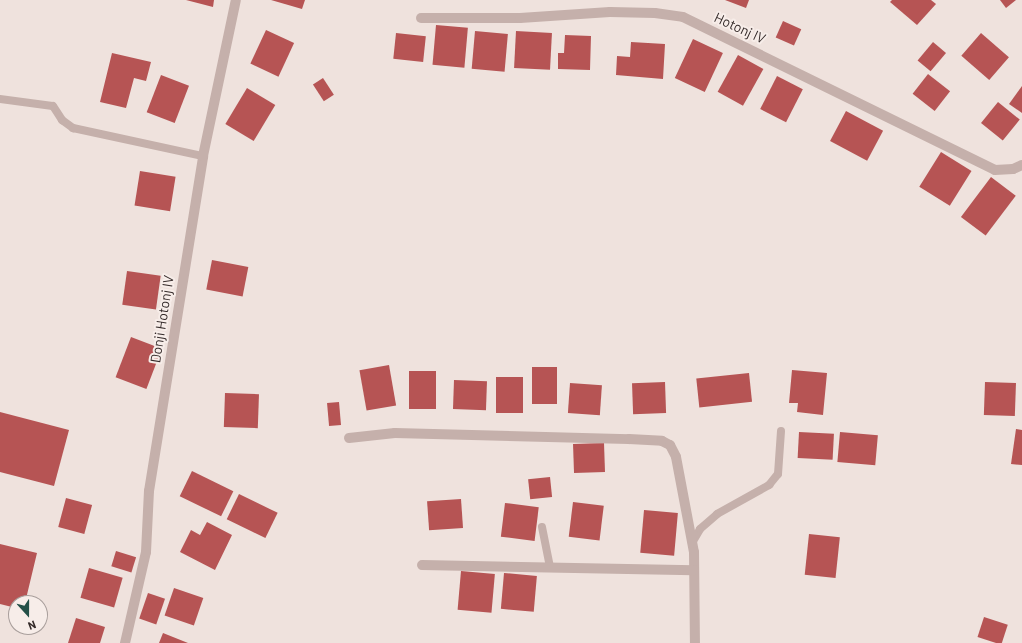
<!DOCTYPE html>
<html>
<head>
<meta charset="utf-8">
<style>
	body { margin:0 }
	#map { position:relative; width:1022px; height:643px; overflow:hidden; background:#efe2dd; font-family:Barlow,sans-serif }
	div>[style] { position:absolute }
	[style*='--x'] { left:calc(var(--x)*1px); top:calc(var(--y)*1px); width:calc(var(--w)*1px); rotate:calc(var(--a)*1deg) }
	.building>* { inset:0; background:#b65454; transform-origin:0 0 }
	.service>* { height:8px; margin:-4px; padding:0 4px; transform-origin:4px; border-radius:4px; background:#c5b0ab }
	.minor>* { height:10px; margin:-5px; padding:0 5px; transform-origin:5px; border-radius:5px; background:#c5b0ab }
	span { translate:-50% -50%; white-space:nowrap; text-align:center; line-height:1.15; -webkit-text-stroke:4px #f7ede9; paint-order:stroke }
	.street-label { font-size:14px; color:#342a29 }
	.north { position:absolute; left:8px; top:595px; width:40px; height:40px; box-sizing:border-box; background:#f7ede9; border:1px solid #a99f9c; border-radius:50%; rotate:159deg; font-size:11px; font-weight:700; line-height:16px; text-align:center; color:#342a29 }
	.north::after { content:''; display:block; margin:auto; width:14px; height:18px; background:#245048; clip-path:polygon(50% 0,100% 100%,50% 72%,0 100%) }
</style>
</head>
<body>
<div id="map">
	<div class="building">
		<i style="clip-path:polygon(186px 0,214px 0,213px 7px)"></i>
		<i style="clip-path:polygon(271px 0,305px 0,302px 9px)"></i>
		<i style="clip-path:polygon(725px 0,749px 0,746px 8px)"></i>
		<i style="clip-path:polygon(892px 0,931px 0,936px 4px,917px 25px,890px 2px)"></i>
		<i style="clip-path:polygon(1000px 0,1016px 0,1006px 8px)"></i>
		<i style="left:783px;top:21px;width:20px;height:18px;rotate:24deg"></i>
		<i style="left:436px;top:25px;width:32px;height:40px;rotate:5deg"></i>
		<i style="left:266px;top:30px;width:31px;height:37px;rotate:25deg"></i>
		<i style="left:475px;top:31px;width:33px;height:38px;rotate:5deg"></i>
		<i style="left:516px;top:31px;width:36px;height:37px;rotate:3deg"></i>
		<i style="left:396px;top:33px;width:30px;height:26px;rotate:6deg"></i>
		<i style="left:981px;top:33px;width:37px;height:30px;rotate:41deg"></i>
		<i style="clip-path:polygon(565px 35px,591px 36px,590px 70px,558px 69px,558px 53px,564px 53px)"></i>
		<i style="left:693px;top:39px;width:33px;height:43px;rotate:25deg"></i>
		<i style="clip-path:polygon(631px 42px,665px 44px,663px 79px,616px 75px,617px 56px,630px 57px)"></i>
		<i style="left:933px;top:42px;width:17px;height:24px;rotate:40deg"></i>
		<i style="clip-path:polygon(112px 53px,151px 62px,146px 81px,134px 78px,126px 108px,100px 102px)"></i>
		<i style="left:738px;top:55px;width:29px;height:42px;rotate:29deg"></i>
		<i style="left:928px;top:74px;width:28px;height:25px;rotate:38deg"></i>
		<i style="left:161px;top:75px;width:30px;height:40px;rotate:21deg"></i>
		<i style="left:777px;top:76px;width:29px;height:37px;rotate:27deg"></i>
		<i style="left:323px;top:78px;width:20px;height:12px;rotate:57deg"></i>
		<i style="clip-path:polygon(1022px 86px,1022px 113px,1009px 104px)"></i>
		<i style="left:247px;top:88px;width:33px;height:42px;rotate:31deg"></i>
		<i style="left:998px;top:102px;width:28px;height:27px;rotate:39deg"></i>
		<i style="left:846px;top:111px;width:42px;height:34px;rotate:28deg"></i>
		<i style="left:941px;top:152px;width:36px;height:41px;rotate:32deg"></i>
		<i style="left:140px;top:171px;width:36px;height:35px;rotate:9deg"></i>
		<i style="left:991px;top:177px;width:31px;height:50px;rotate:37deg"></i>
		<i style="left:212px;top:260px;width:37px;height:30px;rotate:11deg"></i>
		<i style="left:127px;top:271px;width:34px;height:34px;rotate:8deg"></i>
		<i style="left:131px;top:337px;width:33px;height:43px;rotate:21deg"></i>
		<i style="left:389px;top:365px;width:41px;height:30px;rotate:80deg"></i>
		<i style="left:532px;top:367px;width:25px;height:37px"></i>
		<i style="clip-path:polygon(792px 370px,827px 373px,823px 415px,797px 412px,798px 403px,789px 403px)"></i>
		<i style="left:409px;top:371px;width:27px;height:38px"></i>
		<i style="left:749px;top:373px;width:29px;height:53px;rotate:84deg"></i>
		<i style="left:496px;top:377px;width:27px;height:36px"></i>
		<i style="left:454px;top:380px;width:33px;height:29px;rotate:2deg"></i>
		<i style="left:665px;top:382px;width:31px;height:33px;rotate:88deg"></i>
		<i style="left:985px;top:382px;width:31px;height:33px;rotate:2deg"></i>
		<i style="left:570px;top:383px;width:32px;height:30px;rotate:4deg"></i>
		<i style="left:225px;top:393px;width:34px;height:34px;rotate:2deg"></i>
		<i style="left:339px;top:402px;width:23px;height:12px;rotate:85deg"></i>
		<i style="clip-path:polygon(0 412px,69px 430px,54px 486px,0 472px)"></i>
		<i style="clip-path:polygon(1016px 429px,1022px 430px,1022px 465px,1011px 464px)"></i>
		<i style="left:799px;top:432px;width:35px;height:26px;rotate:3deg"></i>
		<i style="left:840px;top:432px;width:38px;height:30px;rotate:5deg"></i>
		<i style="left:604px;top:443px;width:29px;height:31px;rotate:88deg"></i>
		<i style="left:192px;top:471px;width:46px;height:28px;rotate:26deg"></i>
		<i style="left:550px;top:477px;width:20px;height:22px;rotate:84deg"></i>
		<i style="left:239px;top:494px;width:43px;height:28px;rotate:26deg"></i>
		<i style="left:66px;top:498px;width:27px;height:30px;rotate:15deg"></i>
		<i style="left:461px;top:499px;width:29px;height:34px;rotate:86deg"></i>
		<i style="left:573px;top:502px;width:31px;height:35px;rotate:7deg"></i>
		<i style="left:505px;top:503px;width:34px;height:34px;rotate:7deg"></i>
		<i style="left:644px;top:510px;width:34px;height:43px;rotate:5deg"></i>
		<i style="clip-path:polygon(207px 522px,232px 535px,215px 570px,180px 552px,191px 530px,200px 535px)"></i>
		<i style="left:809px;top:534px;width:31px;height:41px;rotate:6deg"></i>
		<i style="clip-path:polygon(0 544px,37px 553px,25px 603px,16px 603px,16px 608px,0 604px)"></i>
		<i style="left:116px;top:551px;width:21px;height:16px;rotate:17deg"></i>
		<i style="left:89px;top:568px;width:35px;height:31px;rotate:16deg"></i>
		<i style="left:461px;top:571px;width:34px;height:39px;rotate:5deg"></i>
		<i style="left:504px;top:573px;width:33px;height:36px;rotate:5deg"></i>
		<i style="left:174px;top:588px;width:31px;height:29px;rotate:19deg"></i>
		<i style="left:148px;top:593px;width:18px;height:27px;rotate:19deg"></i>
		<i style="left:984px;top:617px;width:25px;height:21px;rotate:18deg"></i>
		<i style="clip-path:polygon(76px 618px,105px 627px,100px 643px,68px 643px)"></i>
		<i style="clip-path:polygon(163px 633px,188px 643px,159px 643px)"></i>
	</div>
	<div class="service">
		<i style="--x:0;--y:99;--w:53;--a:7.5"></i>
		<i style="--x:53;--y:106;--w:17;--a:57"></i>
		<i style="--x:62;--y:120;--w:14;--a:36"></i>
		<i style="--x:73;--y:128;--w:133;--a:12.2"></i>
		<i style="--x:542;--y:527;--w:41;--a:78.7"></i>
		<i style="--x:692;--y:543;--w:16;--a:-60"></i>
		<i style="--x:700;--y:529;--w:23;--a:-41"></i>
		<i style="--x:717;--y:514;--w:60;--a:-29.1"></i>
		<i style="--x:769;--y:485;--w:14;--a:-51"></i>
		<i style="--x:778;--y:474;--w:43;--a:-86"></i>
	</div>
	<div class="minor">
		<i style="--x:421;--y:18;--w:99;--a:0"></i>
		<i style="--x:520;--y:18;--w:90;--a:-3.8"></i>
		<i style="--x:610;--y:12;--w:45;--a:1.3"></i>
		<i style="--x:655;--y:13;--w:28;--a:8"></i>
		<i style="--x:683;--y:17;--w:347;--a:26.1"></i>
		<i style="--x:995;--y:170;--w:18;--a:-3"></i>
		<i style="--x:1013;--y:169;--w:10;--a:-24"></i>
		<i style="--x:349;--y:438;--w:46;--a:-6.2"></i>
		<i style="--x:395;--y:433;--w:234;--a:1.5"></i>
		<i style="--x:629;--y:439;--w:33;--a:3"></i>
		<i style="--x:662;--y:441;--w:9;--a:27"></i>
		<i style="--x:670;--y:445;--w:13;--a:63"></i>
		<i style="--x:676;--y:457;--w:97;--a:79.3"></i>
		<i style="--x:694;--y:552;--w:91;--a:89.4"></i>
		<i style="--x:422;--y:565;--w:272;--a:1.1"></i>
		<i style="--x:125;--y:643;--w:93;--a:-77"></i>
		<i style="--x:146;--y:552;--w:61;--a:-87.2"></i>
		<i style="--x:149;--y:491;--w:339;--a:-80.8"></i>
		<i style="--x:203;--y:156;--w:159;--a:-78.1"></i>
	</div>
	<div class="street-label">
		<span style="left:740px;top:28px;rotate:25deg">Hotonj IV</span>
		<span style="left:162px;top:319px;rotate:-81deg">Donji Hotonj IV</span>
	</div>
	<div class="north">N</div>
</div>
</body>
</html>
